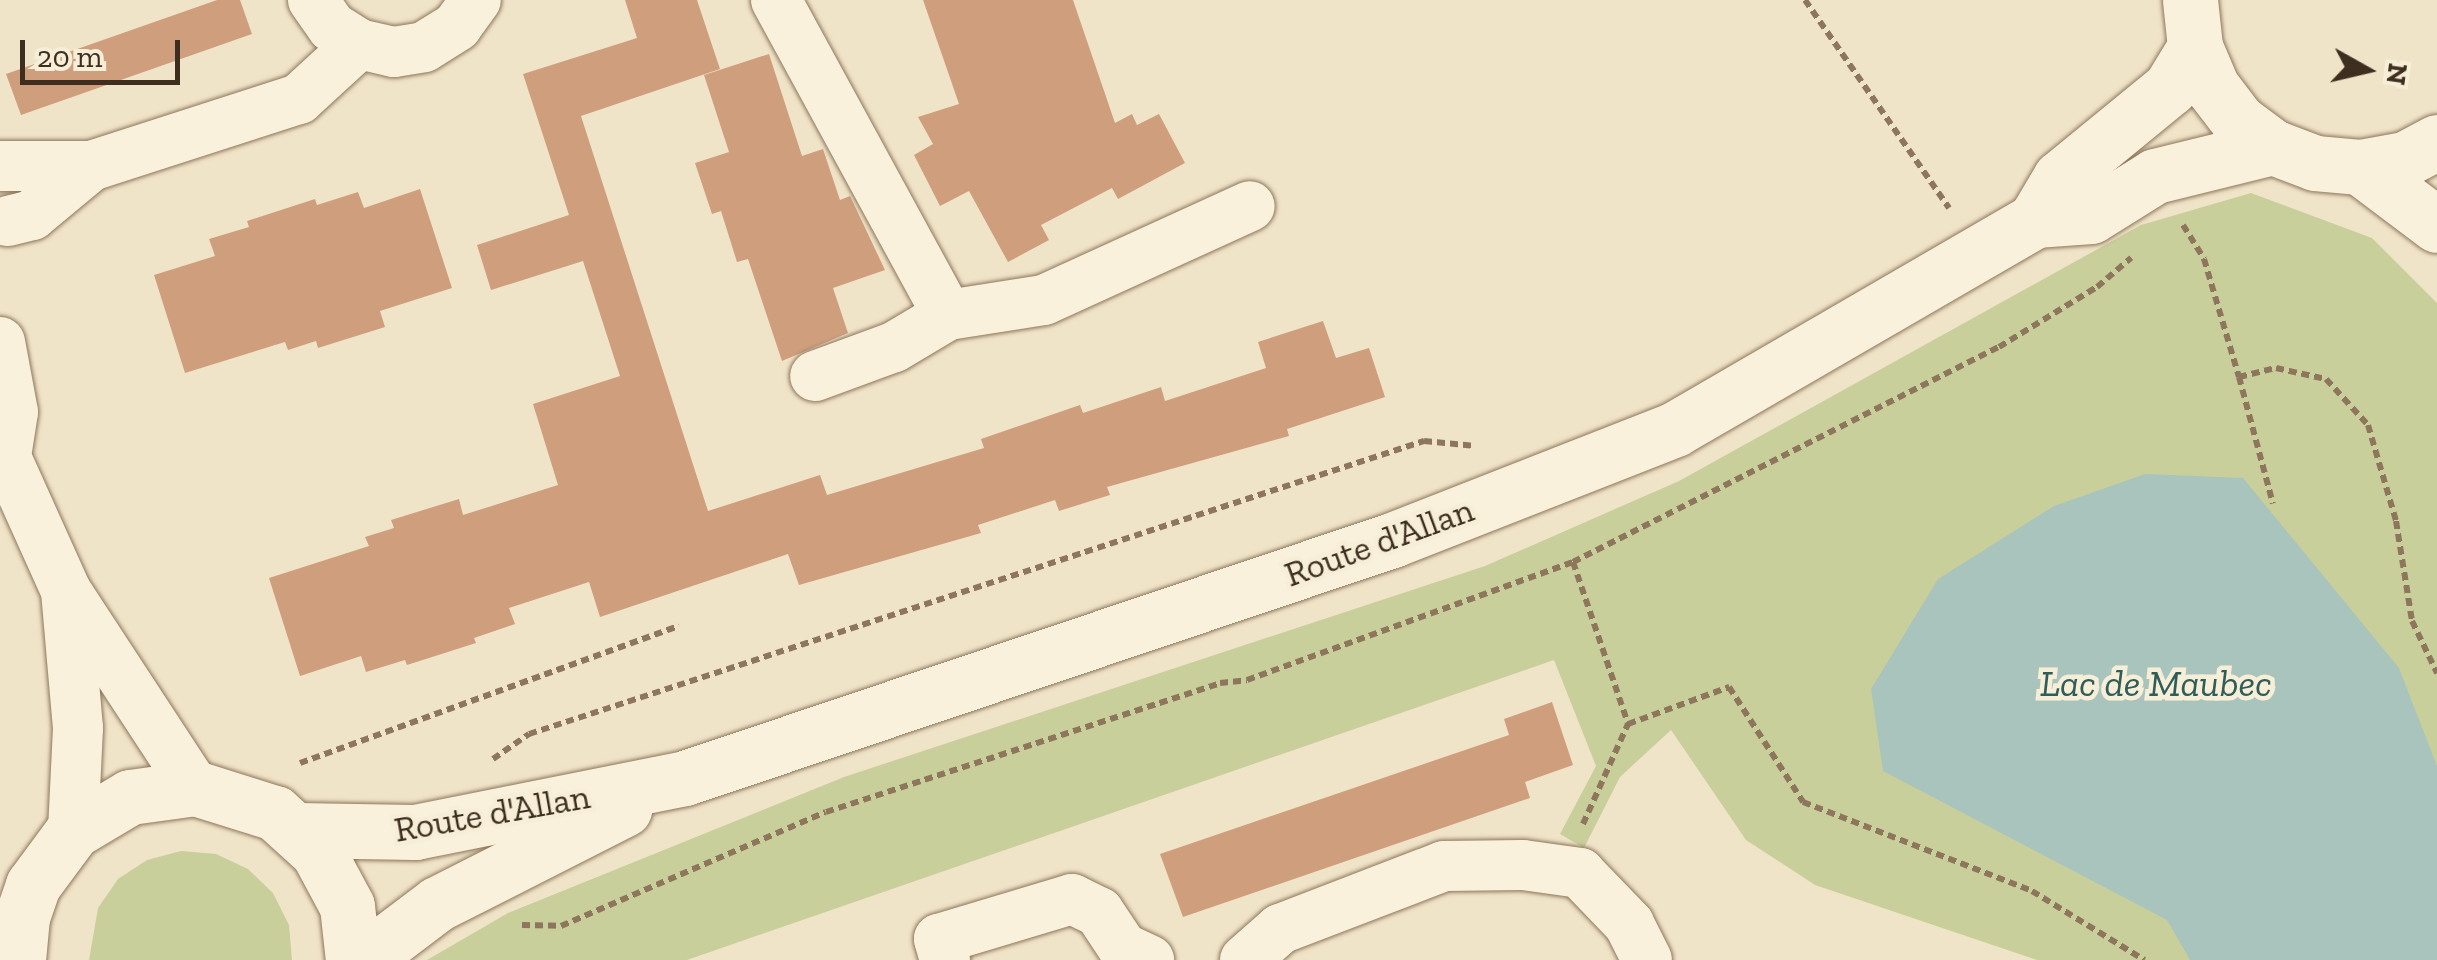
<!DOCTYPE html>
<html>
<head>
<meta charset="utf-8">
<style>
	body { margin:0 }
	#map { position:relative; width:2437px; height:960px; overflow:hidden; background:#f0e4c8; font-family:"Zilla Slab",serif }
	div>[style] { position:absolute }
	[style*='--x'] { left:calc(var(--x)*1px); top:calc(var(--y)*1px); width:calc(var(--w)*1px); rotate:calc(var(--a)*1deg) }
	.green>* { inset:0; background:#c9cf9b }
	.water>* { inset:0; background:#a9c4bc }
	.building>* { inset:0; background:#cf9f7d }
	.path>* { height:6px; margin-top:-3px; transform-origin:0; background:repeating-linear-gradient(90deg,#8d765c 0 8px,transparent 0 13px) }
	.roads { filter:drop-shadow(0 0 2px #8d765c) drop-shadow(0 0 2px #8d765c) }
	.street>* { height:50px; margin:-25px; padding:0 25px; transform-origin:25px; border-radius:25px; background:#faf1dc }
	.secondary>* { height:55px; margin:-27.5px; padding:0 27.5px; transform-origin:27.5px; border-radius:27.5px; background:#faf1dc }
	span { translate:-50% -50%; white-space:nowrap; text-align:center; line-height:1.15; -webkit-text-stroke:9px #f7eed8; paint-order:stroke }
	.street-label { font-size:35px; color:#3d2e20 }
	.water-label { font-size:38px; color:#2f5d5a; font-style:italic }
	.north { position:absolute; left:2317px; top:20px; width:100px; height:100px; -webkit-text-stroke:8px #f7eed8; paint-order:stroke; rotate:98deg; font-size:28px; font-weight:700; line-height:40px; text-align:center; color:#3d2e20 }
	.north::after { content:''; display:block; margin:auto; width:35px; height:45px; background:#3d2e20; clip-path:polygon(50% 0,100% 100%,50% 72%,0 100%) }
	.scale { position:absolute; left:20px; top:40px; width:160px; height:45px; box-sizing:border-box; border:5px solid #3d2e20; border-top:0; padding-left:12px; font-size:30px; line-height:35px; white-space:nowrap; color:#3d2e20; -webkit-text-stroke:8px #f7eed8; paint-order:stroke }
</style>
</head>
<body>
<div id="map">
	<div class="green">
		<i style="clip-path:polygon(2251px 193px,2372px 238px,2437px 303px,2437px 960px,2037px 960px,1815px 885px,1746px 840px,1671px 730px,1620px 777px,1584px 848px,1560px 834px,1596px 766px,1554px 660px,687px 960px,427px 960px,508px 913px,844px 777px,1485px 566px,1679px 481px,2141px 225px)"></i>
		<i style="clip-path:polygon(181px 851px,216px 854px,248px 869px,273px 893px,289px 925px,292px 960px,89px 960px,98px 908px,118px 879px,147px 860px)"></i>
	</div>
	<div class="water">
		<i style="clip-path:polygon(2145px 474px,2243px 478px,2399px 668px,2437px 766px,2437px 960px,2190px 960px,2167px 920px,1883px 771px,1871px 689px,1938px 579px,2054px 506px)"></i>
	</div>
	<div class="building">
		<i style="clip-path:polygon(217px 0,240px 0,252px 34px,21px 115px,6px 74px)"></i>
		<i style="clip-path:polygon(625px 0,697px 0,720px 69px,581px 116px,708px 511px,820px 475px,827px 495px,984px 448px,981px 439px,1080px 405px,1083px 413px,1161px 387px,1165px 401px,1266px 368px,1258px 342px,1323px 321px,1336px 358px,1369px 348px,1385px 397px,1287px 429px,1289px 436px,1107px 487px,1110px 495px,1059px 511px,1055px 500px,978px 525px,981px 533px,799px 585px,788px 554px,600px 617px,589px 582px,509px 608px,515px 624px,474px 638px,476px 643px,407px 665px,405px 660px,366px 672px,361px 656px,300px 676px,269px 578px,369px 546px,365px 537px,394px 528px,391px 520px,459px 499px,463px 515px,558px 485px,533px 404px,620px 376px,583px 261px,491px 290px,477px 245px,569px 215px,523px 74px,637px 38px)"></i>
		<i style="clip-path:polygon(923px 0,1073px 0,1115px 123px,1132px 114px,1137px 125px,1159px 114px,1185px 163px,1118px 199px,1112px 188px,1041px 225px,1049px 240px,1008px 262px,969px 191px,940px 206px,914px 155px,933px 144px,918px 117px,959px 104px)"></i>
		<i style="clip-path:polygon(769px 54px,802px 156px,823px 149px,840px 200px,850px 196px,885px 270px,833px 288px,848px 333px,782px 361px,748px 259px,737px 262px,721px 211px,712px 214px,695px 163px,729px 152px,704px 75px)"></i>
		<i style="clip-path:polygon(420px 189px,452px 288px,380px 311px,385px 327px,318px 348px,316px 341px,288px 350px,285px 342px,185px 373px,154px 275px,215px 256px,209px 239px,249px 227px,247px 221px,315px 199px,317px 205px,358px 192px,364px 208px)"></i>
		<i style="clip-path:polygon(1552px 702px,1573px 765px,1525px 782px,1530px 798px,1183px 917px,1160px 854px,1509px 735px,1504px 719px)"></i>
	</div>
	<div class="path">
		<i style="--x:1805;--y:0;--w:253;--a:55.3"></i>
		<i style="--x:2183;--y:225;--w:40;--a:58"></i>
		<i style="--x:2204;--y:259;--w:123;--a:73.5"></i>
		<i style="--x:2239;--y:377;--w:38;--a:-14"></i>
		<i style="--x:2276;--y:368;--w:51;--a:12.4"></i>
		<i style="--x:2326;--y:379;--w:62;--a:47.6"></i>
		<i style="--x:2368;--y:425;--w:100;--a:73.7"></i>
		<i style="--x:2396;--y:521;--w:101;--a:80.9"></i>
		<i style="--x:2412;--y:621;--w:58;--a:64.3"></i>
		<i style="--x:2239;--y:377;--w:131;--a:75"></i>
		<i style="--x:1573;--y:562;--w:171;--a:71.2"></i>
		<i style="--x:1628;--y:724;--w:108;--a:-20.1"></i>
		<i style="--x:1729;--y:687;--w:137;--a:57.2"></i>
		<i style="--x:1803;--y:802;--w:246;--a:21.2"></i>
		<i style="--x:2032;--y:891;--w:132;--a:31.6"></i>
		<i style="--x:493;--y:759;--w:44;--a:-34.8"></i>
		<i style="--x:529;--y:734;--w:942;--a:-18.13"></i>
		<i style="--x:1424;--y:441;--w:52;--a:5.5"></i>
		<i style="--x:300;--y:763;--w:403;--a:-19.9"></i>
		<i style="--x:1583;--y:824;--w:110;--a:-65.8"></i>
		<i style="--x:522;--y:925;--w:39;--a:1"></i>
		<i style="--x:561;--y:926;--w:288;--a:-23.3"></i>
		<i style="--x:826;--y:812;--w:415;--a:-18.1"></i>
		<i style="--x:1220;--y:683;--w:27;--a:-6"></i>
		<i style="--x:1247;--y:680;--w:347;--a:-19.9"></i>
		<i style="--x:1573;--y:562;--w:477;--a:-26.8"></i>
		<i style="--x:1999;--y:347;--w:115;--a:-31.5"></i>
		<i style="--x:2097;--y:287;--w:45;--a:-40.5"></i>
	</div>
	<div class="roads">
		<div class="street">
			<i style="--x:313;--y:0;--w:33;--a:55"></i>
			<i style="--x:332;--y:27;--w:32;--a:32"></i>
			<i style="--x:359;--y:44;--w:36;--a:13"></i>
			<i style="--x:394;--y:52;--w:30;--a:-9"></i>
			<i style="--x:424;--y:47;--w:39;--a:-32"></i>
			<i style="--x:457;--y:26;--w:32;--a:-54"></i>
			<i style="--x:776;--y:0;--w:359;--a:61.4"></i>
			<i style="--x:948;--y:315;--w:63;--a:149.3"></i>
			<i style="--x:894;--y:347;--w:84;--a:159.8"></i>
			<i style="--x:0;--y:166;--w:91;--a:0"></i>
			<i style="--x:91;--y:166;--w:219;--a:-17.9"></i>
			<i style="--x:299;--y:99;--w:81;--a:-42.5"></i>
			<i style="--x:8;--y:221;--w:25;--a:-14"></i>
			<i style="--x:32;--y:215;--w:77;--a:-39.7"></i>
			<i style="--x:948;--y:315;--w:97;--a:-8.9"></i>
			<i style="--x:1044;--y:300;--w:226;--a:-24.5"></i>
			<i style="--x:0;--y:342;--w:71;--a:79.5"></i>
			<i style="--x:13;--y:412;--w:38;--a:99"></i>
			<i style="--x:0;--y:444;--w:161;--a:65.8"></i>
			<i style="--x:66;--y:591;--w:235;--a:56.8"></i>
			<i style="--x:66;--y:591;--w:138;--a:85"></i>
			<i style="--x:78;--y:728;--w:103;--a:92.8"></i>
			<i style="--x:945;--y:960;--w:22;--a:-106"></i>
			<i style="--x:939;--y:939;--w:139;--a:-16.7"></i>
			<i style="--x:1072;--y:899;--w:30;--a:26"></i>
			<i style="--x:1099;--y:912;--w:43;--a:56.3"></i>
			<i style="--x:1123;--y:948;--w:29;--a:25"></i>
			<i style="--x:1245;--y:960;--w:47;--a:-41.5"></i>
			<i style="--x:1280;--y:929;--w:176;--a:-21"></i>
			<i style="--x:1444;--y:866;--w:79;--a:-0.7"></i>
			<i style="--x:1523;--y:865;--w:58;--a:8"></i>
			<i style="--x:1580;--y:873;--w:71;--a:46.1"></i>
			<i style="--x:1629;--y:924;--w:40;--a:63.4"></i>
		</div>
		<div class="secondary">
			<i style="--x:2190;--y:0;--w:47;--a:83.9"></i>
			<i style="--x:2195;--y:47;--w:43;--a:67"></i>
			<i style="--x:2212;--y:87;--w:43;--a:52.6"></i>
			<i style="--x:2238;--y:121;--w:44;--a:36.6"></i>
			<i style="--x:2273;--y:147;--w:45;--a:20.9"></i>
			<i style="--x:2315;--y:163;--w:45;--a:5.1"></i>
			<i style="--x:2360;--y:167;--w:46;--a:-10.1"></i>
			<i style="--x:2405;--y:159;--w:36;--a:-28"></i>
			<i style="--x:2360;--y:167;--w:96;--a:37"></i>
			<i style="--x:2035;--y:220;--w:49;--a:-59.2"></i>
			<i style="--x:2060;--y:178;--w:142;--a:-39.3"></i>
			<i style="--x:2170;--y:88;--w:48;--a:-58.6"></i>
			<i style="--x:297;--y:830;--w:118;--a:1"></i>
			<i style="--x:415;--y:832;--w:275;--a:-11.3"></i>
			<i style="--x:685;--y:778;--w:746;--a:-18.6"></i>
			<i style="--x:1392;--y:540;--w:304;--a:-21.4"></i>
			<i style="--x:1675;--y:429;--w:416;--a:-30.1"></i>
			<i style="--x:2035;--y:220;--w:56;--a:-4.1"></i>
			<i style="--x:2091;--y:216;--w:75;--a:-32"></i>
			<i style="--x:2155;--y:176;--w:122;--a:-13.8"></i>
			<i style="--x:18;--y:960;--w:43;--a:-84.7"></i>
			<i style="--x:22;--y:917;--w:34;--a:-71"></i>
			<i style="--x:33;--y:885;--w:67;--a:-53.5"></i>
			<i style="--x:73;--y:831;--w:66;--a:-30.8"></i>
			<i style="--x:130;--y:797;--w:66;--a:-7.9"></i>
			<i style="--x:195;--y:788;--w:84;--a:17.4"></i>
			<i style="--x:275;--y:813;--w:58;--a:42.2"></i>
			<i style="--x:318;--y:852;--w:61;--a:61.8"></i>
			<i style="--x:347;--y:906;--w:54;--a:83.7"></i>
			<i style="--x:363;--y:960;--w:93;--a:-37.1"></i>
			<i style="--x:437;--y:904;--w:210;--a:-26.9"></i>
		</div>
	</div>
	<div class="street-label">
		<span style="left:1379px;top:542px;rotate:-20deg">Route d'Allan</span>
		<span style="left:492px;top:813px;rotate:-10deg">Route d'Allan</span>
	</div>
	<div class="water-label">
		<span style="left:2156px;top:684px">Lac de Maubec</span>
	</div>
	<div class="north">N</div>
	<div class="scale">20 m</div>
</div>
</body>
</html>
